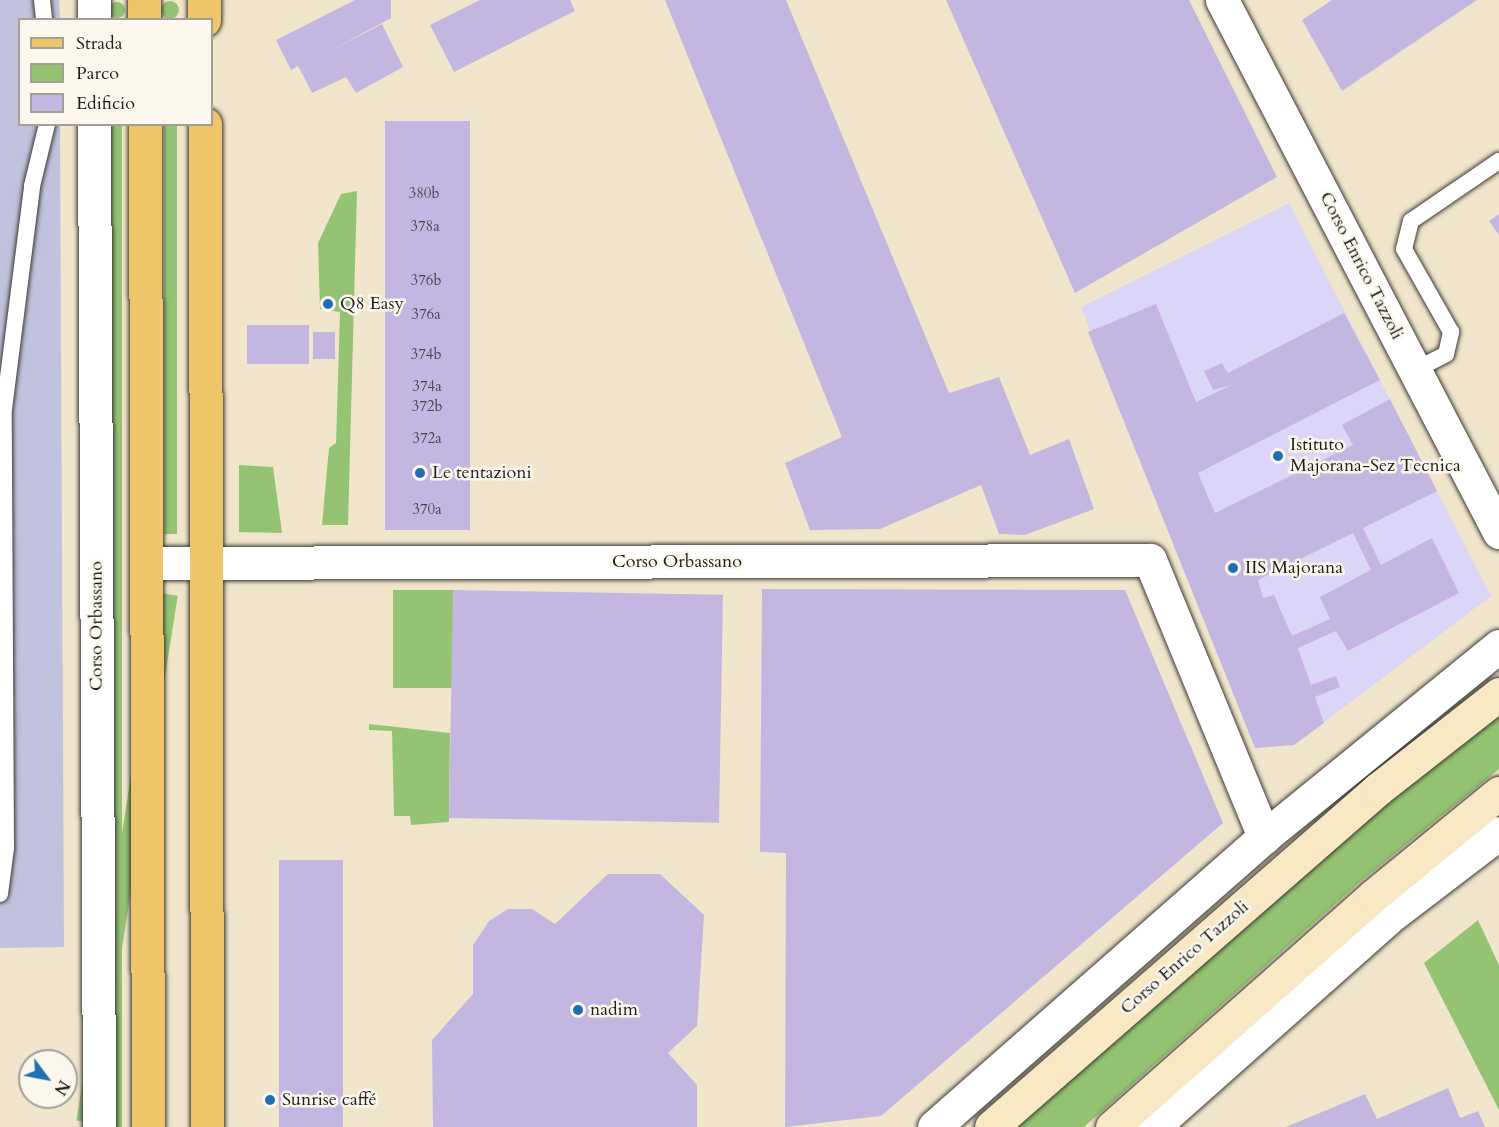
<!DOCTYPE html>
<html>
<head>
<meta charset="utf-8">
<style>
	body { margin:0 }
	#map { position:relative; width:1499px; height:1127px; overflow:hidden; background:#f1e6cb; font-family:Cardo,serif }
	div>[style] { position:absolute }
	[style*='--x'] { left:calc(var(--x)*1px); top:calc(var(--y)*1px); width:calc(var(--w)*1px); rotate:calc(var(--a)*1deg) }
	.built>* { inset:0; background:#dbd6f7 }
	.industrial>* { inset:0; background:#c1c2dd }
	.green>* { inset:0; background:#94c473; transform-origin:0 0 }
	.round { border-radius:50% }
	.building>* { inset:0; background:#c3b7e2; transform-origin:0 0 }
	.roads { filter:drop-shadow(0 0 2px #3c3a36) drop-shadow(0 0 2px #3c3a36) }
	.lane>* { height:16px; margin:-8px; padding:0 8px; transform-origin:8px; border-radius:8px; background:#fff }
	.street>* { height:33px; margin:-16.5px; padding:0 16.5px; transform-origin:16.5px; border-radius:16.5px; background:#fff }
	.secondary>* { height:33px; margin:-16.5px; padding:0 16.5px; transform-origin:16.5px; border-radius:16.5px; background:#f8e8c3 }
	.primary>* { height:33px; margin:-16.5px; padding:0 16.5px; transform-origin:16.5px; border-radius:16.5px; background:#eec569 }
	.dots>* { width:16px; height:16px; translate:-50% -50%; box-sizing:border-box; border:3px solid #fbf7ec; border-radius:50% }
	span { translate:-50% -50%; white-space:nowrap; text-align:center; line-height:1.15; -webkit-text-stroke:5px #fbf7ec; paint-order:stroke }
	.number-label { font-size:15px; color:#46434e }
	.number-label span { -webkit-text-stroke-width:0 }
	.street-label { font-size:18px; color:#1c1c1c }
	.poi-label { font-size:18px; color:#1c1c1c }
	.left { translate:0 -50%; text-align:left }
	.legend { position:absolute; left:18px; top:18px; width:195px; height:108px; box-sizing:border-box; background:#fbf7ec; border:2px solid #a29f99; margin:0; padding:8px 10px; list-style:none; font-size:18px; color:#1c1c1c }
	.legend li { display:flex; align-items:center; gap:12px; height:30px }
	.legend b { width:30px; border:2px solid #a29f99 }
	.north { position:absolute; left:18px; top:1049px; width:60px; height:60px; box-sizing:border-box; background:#fbf7ec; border:2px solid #a29f99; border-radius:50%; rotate:122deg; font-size:16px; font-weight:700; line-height:24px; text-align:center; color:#1c1c1c }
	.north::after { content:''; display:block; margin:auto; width:21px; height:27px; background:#1f6fb2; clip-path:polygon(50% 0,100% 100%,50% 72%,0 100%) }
</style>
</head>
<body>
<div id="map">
	<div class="built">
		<i style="clip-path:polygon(1289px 203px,1491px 596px,1294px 745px,1255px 748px,1081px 307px)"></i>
	</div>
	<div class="industrial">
		<i style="clip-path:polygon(0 0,59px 0,60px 19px,20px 20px,20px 124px,60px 125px,64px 947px,0 948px)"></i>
	</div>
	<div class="green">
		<i class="round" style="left:161px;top:1px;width:18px;height:18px"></i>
		<i class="round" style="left:109px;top:2px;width:16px;height:16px"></i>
		<i style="left:111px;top:125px;width:11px;height:1002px"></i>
		<i style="left:164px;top:125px;width:13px;height:409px"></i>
		<i style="clip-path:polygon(357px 191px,348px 525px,322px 525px,329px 448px,336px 443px,340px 312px,320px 309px,318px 243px,341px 194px)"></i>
		<i style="clip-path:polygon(239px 465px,273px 467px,282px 533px,239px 532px)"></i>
		<i style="left:393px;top:590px;width:60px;height:98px"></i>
		<i style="left:160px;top:593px;width:18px;height:534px;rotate:9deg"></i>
		<i style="clip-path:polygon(1499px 708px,1499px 769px,1361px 881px,1084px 1127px,1013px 1127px,1329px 845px)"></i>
		<i style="clip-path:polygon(369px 724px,450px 733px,449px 822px,411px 825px,410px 816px,394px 816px,392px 731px,369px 730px)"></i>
		<i style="clip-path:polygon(1478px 920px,1499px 965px,1499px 1110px,1424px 963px)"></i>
	</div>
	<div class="building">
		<i style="clip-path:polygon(355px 0,391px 0,391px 18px,326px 53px,382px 24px,403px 67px,356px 93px,346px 77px,312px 93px,298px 66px,291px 70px,276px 40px)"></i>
		<i style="clip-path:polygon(480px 0,570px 0,575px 11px,454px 72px,430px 25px)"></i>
		<i style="clip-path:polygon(665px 0,786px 0,949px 393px,999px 377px,1030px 455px,1069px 439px,1094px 509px,1025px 535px,999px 534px,981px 485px,880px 529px,810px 530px,785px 463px,842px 437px)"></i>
		<i style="clip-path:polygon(946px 0,1189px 0,1277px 177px,1075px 293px)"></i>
		<i style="clip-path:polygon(1332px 0,1477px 0,1342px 91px,1302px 20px)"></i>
		<i style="left:470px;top:121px;width:409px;height:85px;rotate:90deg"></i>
		<i style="clip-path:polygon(1499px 214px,1499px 235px,1489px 221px)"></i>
		<i style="clip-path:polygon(evenodd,1156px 304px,1196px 402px,1232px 385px,1213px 390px,1204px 371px,1222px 363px,1228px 373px,1344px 313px,1380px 380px,1198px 473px,1215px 513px,1353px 445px,1342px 425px,1390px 399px,1437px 491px,1363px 528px,1381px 565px,1432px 538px,1459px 593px,1348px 651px,1336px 631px,1298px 648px,1311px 685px,1336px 676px,1340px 687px,1315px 697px,1324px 723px,1294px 745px,1255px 748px,1088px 332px,1156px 304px,1353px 533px,1371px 570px,1320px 597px,1330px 619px,1292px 636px,1274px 595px,1263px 598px,1258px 580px,1353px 533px)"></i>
		<i style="left:247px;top:325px;width:62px;height:39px"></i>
		<i style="left:313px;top:332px;width:22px;height:27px"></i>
		<i style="clip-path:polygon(762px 589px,1125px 590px,1223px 823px,881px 1116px,785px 1127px,786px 853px,760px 852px)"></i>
		<i style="left:453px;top:590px;width:270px;height:228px;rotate:1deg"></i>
		<i style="left:279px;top:860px;width:64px;height:267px"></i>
		<i style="clip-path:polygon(608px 874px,660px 874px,704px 915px,697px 1026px,668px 1053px,697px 1085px,697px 1127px,433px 1127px,432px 1040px,473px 994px,473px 945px,489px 921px,508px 909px,532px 909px,555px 924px)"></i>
		<i style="clip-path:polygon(1448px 1088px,1460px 1118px,1478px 1111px,1485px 1127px,1286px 1127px,1365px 1094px,1377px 1119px)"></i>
	</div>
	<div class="roads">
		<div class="lane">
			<i style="--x:42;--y:0;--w:20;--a:84"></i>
			<i style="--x:1415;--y:370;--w:35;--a:-27"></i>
			<i style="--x:1446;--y:354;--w:23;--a:-77"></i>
			<i style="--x:1451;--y:332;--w:95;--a:-119.5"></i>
			<i style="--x:1404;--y:249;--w:29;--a:-76"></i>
			<i style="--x:1411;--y:221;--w:107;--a:-34.3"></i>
			<i style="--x:0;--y:894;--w:46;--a:-82.6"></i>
			<i style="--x:6;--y:848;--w:439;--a:-90.3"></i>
			<i style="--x:4;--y:409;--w:225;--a:-82.8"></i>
			<i style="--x:32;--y:186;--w:64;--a:-76.4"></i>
		</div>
		<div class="street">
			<i style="--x:94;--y:0;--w:20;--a:90"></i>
			<i style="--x:1222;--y:0;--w:600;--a:62.5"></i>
			<i style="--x:94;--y:124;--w:1003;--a:89.71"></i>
			<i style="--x:146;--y:563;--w:1004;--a:-0.17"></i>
			<i style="--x:1150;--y:560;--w:300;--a:67.6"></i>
			<i style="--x:934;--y:1127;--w:439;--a:-41.3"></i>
			<i style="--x:1264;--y:837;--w:303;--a:-39.1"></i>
			<i style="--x:1153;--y:1127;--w:314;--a:-41.6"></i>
			<i style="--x:1388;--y:918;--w:140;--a:-37.4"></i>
		</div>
		<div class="secondary">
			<i style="--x:991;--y:1127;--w:514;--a:-41.13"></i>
			<i style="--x:1378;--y:789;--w:154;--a:-38.1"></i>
			<i style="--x:1112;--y:1127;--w:349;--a:-41.5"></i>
			<i style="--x:1373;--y:896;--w:163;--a:-39.3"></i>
		</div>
		<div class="primary">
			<i style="--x:144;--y:0;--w:20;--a:90"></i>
			<i style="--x:204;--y:0;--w:20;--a:90"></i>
			<i style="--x:145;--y:124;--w:1003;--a:89.83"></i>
			<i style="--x:205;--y:124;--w:1003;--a:89.89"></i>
		</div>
	</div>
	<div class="dots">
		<i style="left:328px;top:304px;background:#1f6fb2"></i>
		<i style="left:1278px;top:456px;background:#1f6fb2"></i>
		<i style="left:420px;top:473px;background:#1f6fb2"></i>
		<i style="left:1233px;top:568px;background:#1f6fb2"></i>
		<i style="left:578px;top:1010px;background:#1f6fb2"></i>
		<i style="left:270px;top:1100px;background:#1f6fb2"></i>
	</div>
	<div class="number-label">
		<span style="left:424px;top:194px">380b</span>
		<span style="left:425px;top:227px">378a</span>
		<span style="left:426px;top:281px">376b</span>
		<span style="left:426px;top:315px">376a</span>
		<span style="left:426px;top:355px">374b</span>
		<span style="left:427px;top:387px">374a</span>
		<span style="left:427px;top:407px">372b</span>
		<span style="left:427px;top:439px">372a</span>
		<span style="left:427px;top:510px">370a</span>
	</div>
	<div class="street-label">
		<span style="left:1361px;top:266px;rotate:63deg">Corso Enrico Tazzoli</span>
		<span style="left:677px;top:562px">Corso Orbassano</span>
		<span style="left:97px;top:626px;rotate:-90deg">Corso Orbassano</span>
		<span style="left:1185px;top:958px;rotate:-41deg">Corso Enrico Tazzoli</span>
	</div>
	<div class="poi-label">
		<span class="left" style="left:340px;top:304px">Q8 Easy</span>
		<span class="left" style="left:1290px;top:456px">Istituto<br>Majorana-Sez Tecnica</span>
		<span class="left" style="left:432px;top:473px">Le tentazioni</span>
		<span class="left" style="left:1245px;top:568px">IIS Majorana</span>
		<span class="left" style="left:590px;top:1010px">nadim</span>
		<span class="left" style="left:282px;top:1100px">Sunrise caffé</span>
	</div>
	<ul class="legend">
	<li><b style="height:8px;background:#eec569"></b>Strada</li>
	<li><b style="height:16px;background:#94c473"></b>Parco</li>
	<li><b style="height:16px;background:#c3b7e2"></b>Edificio</li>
	</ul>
	<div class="north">N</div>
</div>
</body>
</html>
